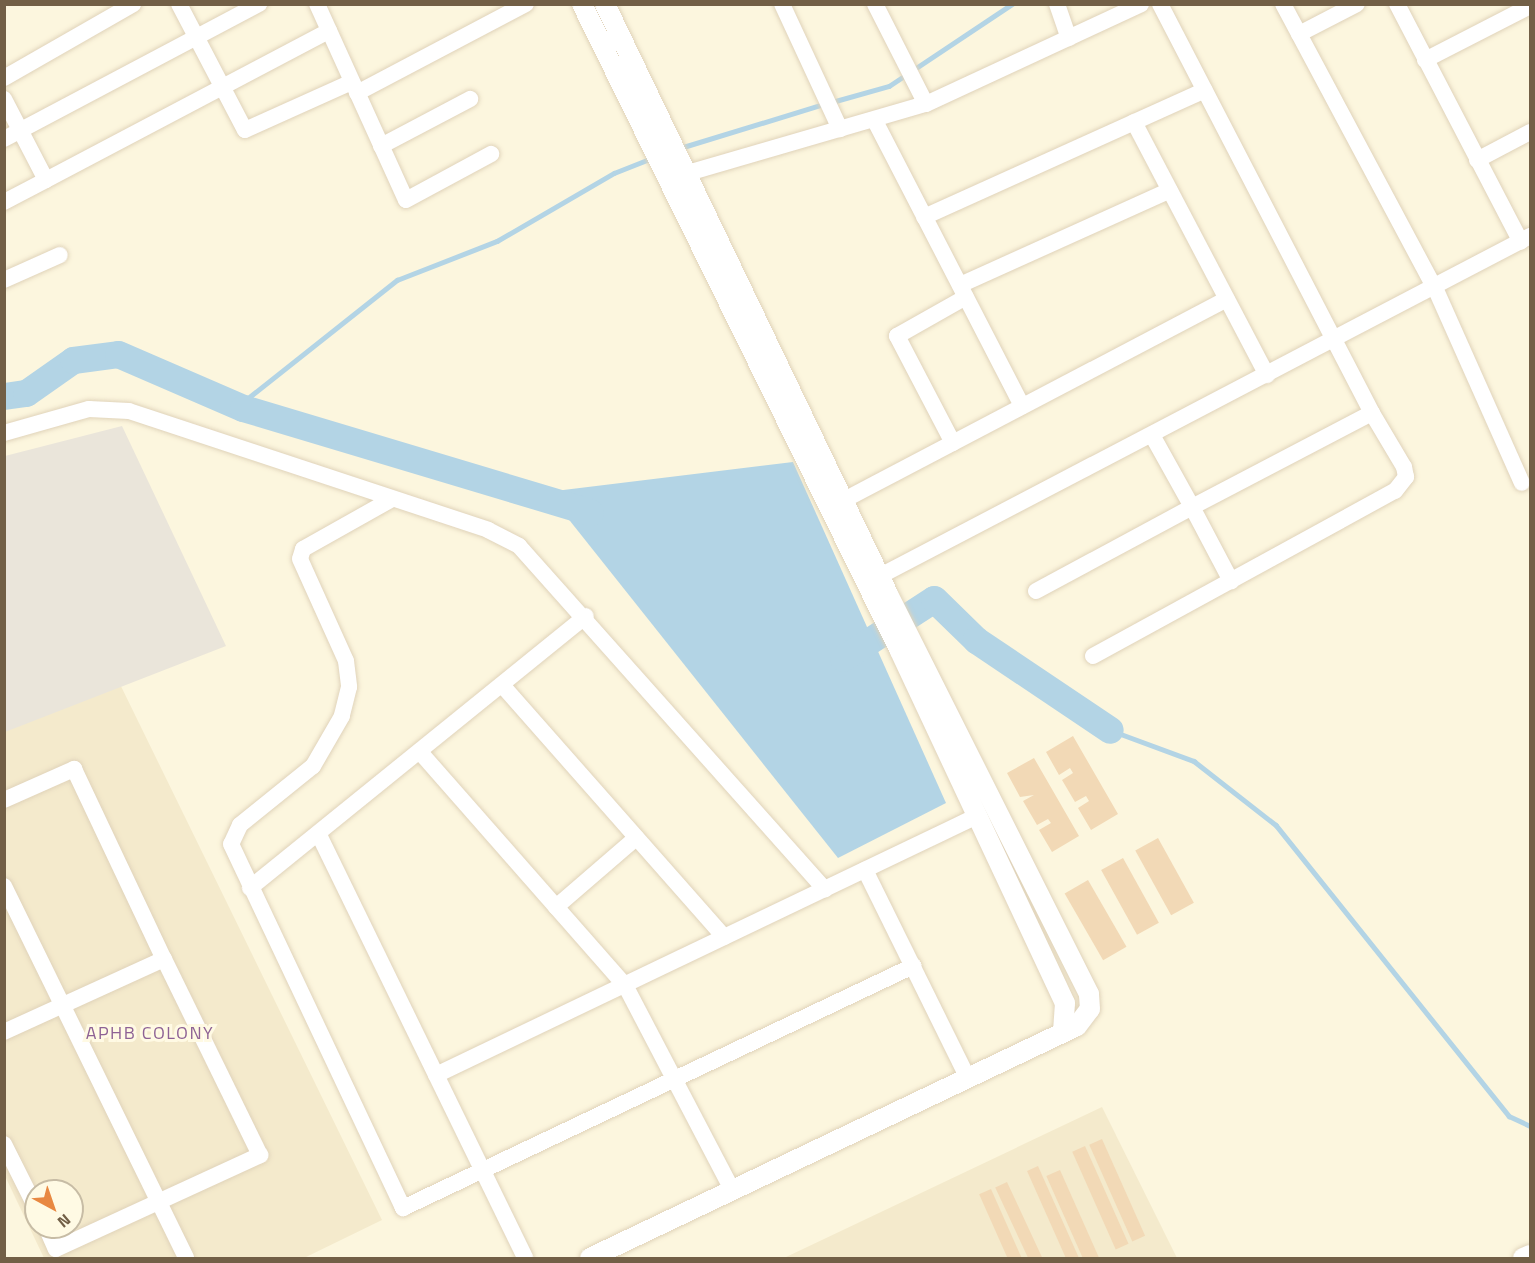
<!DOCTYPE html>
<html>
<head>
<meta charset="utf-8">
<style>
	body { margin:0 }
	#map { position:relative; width:1535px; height:1263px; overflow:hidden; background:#fcf6de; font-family:"Titillium Web",sans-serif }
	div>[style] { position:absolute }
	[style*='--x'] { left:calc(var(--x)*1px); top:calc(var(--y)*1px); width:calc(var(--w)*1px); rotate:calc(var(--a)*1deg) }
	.residential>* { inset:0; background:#f4eacc }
	.industrial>* { inset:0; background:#eae5da }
	.water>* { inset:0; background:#b3d4e5 }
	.stream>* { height:4.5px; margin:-2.25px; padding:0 2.25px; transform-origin:2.25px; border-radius:2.25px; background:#b3d4e5 }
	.river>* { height:27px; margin:-13.5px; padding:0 13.5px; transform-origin:13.5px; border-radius:13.5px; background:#b3d4e5 }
	.building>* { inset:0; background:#f2d9b6; transform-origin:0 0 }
	.roads { filter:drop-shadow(0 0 2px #e0d3ba) drop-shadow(0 0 2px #e0d3ba) }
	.minor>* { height:16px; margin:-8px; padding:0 8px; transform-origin:8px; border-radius:8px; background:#fff }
	.tertiary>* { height:20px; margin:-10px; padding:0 10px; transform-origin:10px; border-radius:10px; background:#fff }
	span { translate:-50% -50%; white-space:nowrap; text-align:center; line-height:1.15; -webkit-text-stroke:6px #fffae4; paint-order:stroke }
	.neighbourhood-label { font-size:18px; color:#8e6295; letter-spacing:1.5px }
	.frame { position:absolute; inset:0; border:6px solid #725f46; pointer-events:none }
	.north { position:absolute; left:24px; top:1179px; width:60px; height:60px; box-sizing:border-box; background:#fffae4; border:2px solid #c7bca5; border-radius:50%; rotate:140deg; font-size:16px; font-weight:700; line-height:24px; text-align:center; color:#725f46 }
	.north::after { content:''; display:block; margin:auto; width:21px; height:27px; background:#e88841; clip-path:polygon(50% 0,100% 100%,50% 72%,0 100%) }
</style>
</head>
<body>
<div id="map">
	<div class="residential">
		<i style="clip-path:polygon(evenodd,116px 676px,382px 1220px,304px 1258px,44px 1258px,5px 1176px,5px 721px,116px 676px,36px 1191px,72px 1191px,72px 1227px,36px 1227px,36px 1191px)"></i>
		<i style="clip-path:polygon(1102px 1107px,1177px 1258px,784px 1258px)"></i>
	</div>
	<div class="industrial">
		<i style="clip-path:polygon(122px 426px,226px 646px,5px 732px,5px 456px)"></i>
	</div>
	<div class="water">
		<i style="clip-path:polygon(793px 462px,946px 803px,838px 858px,547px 492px)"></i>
	</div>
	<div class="stream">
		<i style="--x:832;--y:102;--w:59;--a:-15.7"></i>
		<i style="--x:889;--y:86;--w:148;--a:-33.7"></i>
		<i style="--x:680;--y:148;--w:151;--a:-17"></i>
		<i style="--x:238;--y:406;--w:203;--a:-38.4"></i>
		<i style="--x:397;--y:280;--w:107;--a:-21.3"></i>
		<i style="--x:497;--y:241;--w:135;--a:-30.2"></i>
		<i style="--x:614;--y:173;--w:41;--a:-21.5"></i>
		<i style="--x:1110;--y:730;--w:90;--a:20.3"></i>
		<i style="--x:1194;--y:761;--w:104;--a:38"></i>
		<i style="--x:1276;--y:825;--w:373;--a:51.3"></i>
		<i style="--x:1509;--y:1116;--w:23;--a:25"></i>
	</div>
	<div class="river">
		<i style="--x:4;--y:396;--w:22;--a:-8"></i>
		<i style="--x:26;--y:393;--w:57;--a:-35.1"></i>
		<i style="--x:73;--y:360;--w:45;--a:-7.6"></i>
		<i style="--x:118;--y:354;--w:136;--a:23.4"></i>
		<i style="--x:243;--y:408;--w:362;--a:16.7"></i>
		<i style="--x:843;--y:658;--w:108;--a:-33"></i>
		<i style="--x:934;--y:599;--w:59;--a:44.3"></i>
		<i style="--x:976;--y:640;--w:161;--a:33.9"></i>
	</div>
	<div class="building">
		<i style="clip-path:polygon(1073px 736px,1118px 814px,1091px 830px,1078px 808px,1089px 801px,1086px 796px,1075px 802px,1062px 780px,1073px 773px,1070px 768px,1059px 775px,1046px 752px)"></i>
		<i style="clip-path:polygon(1034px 758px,1079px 836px,1052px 852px,1039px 830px,1051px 823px,1048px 819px,1037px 825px,1023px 801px,1034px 795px,1020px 797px,1007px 773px)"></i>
		<i style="left:1158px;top:838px;width:74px;height:26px;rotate:61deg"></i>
		<i style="left:1123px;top:858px;width:74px;height:25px;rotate:61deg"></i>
		<i style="left:1088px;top:880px;width:77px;height:27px;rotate:60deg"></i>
		<i style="left:1102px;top:1139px;width:106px;height:14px;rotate:66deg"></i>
		<i style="left:1085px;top:1146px;width:107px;height:14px;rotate:66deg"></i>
		<i style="left:1038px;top:1166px;width:101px;height:12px;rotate:66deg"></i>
		<i style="left:1060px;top:1170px;width:96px;height:15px;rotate:66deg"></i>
		<i style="left:1007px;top:1182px;width:84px;height:13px;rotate:65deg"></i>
		<i style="left:991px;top:1189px;width:76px;height:13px;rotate:66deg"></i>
	</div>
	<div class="roads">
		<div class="minor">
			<i style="--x:179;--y:4;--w:142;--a:62.4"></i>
			<i style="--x:245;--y:130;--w:117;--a:-24.2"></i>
			<i style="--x:317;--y:4;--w:215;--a:65.6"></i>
			<i style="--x:406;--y:200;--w:97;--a:-28.4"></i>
			<i style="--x:782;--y:4;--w:138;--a:65.1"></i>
			<i style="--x:875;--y:4;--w:112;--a:63"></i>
			<i style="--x:1057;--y:4;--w:36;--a:71"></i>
			<i style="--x:1283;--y:4;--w:324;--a:61.9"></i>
			<i style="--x:1436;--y:290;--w:211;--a:66"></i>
			<i style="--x:1397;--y:4;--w:268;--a:62.5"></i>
			<i style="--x:1299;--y:34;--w:65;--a:-27.3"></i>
			<i style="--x:1425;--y:60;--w:118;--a:-27.2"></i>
			<i style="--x:4;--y:78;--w:149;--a:-29.8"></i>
			<i style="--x:357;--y:93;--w:191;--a:-27.8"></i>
			<i style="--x:4;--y:99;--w:91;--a:62.6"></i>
			<i style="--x:46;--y:180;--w:320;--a:-27.8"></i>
			<i style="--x:875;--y:121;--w:321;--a:62.7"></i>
			<i style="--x:1134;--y:122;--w:286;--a:62.3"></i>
			<i style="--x:4;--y:139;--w:289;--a:-27.9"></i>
			<i style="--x:381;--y:146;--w:101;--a:-27.8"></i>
			<i style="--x:1477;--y:160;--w:60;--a:-27.8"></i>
			<i style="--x:674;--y:177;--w:262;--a:-16.2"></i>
			<i style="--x:926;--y:104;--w:237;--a:-24.9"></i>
			<i style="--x:4;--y:202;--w:47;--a:-27.6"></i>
			<i style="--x:924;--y:217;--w:308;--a:-24.3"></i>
			<i style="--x:4;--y:280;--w:61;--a:-24.1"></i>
			<i style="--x:960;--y:285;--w:230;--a:-24.3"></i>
			<i style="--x:4;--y:433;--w:88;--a:-15.8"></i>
			<i style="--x:89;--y:409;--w:40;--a:2.9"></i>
			<i style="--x:129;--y:411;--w:378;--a:18.3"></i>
			<i style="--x:488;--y:530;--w:35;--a:27"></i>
			<i style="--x:519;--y:546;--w:460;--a:48.3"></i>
			<i style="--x:1152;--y:435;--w:82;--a:60.9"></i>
			<i style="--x:1192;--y:507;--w:203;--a:-27.6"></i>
			<i style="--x:1372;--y:413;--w:461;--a:-117.4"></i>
			<i style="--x:953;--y:443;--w:121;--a:-117.6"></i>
			<i style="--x:897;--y:336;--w:79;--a:-29.5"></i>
			<i style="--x:392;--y:499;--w:102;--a:150.7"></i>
			<i style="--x:303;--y:549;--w:10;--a:107"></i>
			<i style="--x:300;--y:559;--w:112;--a:65.7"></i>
			<i style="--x:346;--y:661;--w:26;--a:83"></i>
			<i style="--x:349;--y:687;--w:30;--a:104"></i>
			<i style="--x:342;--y:716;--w:58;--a:120.1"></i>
			<i style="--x:313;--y:766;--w:94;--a:141.1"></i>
			<i style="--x:240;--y:825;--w:21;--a:115"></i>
			<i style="--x:231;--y:844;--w:403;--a:64.7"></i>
			<i style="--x:403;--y:1208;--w:565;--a:-25.38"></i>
			<i style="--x:846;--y:499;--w:430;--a:-27.7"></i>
			<i style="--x:880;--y:576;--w:734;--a:-27.61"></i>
			<i style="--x:1036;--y:591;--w:177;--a:-28.3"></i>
			<i style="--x:1192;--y:507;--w:84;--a:62.2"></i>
			<i style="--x:1093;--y:656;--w:344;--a:-28.7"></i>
			<i style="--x:1395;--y:491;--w:18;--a:-52"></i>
			<i style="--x:1406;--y:477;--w:10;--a:-101"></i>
			<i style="--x:1404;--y:467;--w:63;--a:-120.7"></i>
			<i style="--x:502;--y:685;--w:336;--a:48.6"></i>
			<i style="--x:420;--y:752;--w:310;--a:48.7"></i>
			<i style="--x:625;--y:985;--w:231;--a:62.4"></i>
			<i style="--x:4;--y:800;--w:77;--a:-23.9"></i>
			<i style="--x:74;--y:769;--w:210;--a:64.7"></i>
			<i style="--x:164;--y:959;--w:176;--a:155.5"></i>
			<i style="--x:319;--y:835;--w:470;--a:64"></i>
			<i style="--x:865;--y:870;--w:230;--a:63.7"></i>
			<i style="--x:4;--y:886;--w:414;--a:63.9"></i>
			<i style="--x:250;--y:888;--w:432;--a:-39"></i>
			<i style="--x:556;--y:907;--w:106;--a:-40.8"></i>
			<i style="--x:436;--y:1075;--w:598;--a:-25.58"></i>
			<i style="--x:4;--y:1144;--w:72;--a:63.4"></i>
			<i style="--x:46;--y:1227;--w:24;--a:66"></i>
			<i style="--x:56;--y:1249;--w:225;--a:-24.7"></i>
			<i style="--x:260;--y:1155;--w:218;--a:-116.1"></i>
		</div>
		<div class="tertiary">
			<i style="--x:582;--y:4;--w:719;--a:63.83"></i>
			<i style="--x:899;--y:649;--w:391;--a:64.9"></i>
			<i style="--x:1065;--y:1003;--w:28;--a:94"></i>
			<i style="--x:590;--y:1258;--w:539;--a:-25.47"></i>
			<i style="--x:1077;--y:1026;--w:21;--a:-53"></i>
			<i style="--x:1090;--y:1009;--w:15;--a:-94"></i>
			<i style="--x:1089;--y:994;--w:448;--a:-116.7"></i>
			<i style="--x:888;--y:594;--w:654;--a:-115.63"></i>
			<i style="--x:1523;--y:1258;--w:8;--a:-23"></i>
		</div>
	</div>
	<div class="neighbourhood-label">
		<span style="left:150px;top:1033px">APHB COLONY</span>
	</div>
	<div class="frame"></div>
	<div class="north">N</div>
</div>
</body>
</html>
